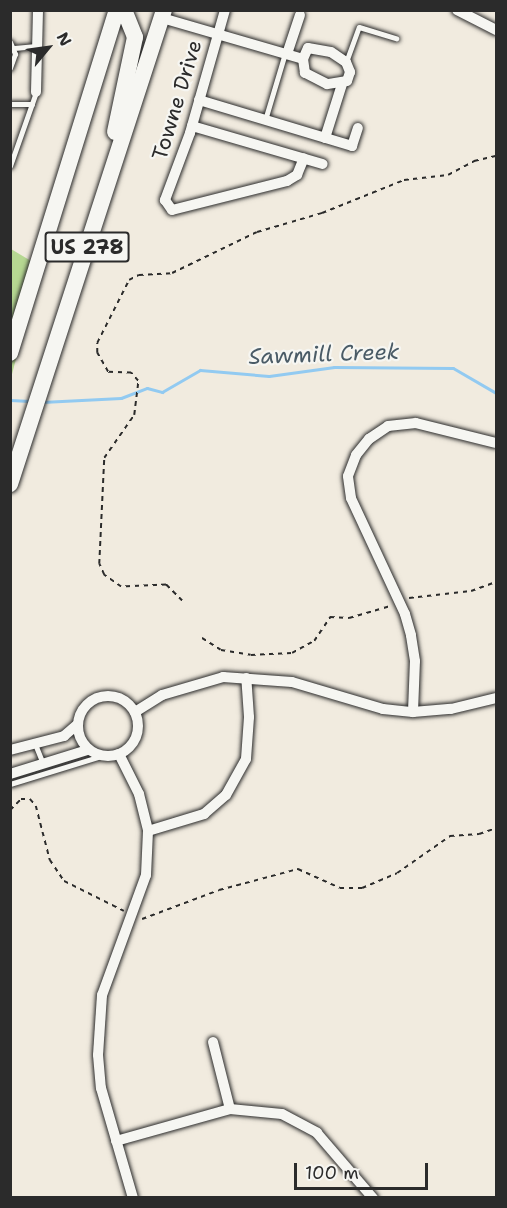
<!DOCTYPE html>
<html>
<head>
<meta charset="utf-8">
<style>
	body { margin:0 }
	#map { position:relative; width:507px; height:1208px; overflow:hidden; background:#f1ebdf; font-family:"Shantell Sans",sans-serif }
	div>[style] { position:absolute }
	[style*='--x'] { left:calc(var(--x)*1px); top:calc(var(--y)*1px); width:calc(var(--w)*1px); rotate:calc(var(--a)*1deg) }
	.green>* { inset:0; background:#b6d892 }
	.stream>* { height:3px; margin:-1.5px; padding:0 1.5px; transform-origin:1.5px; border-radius:1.5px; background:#92caf1 }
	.path>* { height:1.5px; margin-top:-0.75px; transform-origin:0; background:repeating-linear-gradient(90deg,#2b2b2b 0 4.5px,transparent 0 9px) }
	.roads { filter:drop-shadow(0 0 2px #2b2b2b) drop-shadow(0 0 2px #2b2b2b) }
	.service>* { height:5px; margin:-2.5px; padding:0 2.5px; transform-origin:2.5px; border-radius:2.5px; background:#f6f6f2 }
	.minor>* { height:10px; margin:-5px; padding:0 5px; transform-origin:5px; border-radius:5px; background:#f6f6f2 }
	.minor>.ring { margin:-5px; padding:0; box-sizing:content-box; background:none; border:10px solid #f6f6f2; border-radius:50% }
	.trunk>* { height:16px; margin:-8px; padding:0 8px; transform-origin:8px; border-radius:8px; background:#f6f6f2 }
	span { translate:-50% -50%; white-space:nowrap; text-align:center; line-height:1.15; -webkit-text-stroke:4.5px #f6f6f2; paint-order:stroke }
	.shield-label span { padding:2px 4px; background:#f6f6f2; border:2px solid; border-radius:4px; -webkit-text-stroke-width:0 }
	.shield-label { font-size:20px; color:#2b2b2b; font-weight:700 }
	.street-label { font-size:21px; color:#2b2b2b }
	.water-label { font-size:22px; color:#4a5b66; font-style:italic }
	.frame { position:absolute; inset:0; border:12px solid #2b2b2b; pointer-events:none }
	.north { position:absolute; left:18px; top:18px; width:60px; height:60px; -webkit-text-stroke:4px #f6f6f2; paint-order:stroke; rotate:61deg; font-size:16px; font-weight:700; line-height:24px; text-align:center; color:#2b2b2b }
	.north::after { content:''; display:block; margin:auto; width:21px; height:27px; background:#2b2b2b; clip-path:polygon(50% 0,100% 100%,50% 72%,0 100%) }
	.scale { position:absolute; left:294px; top:1163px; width:134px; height:27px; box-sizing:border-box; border:3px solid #2b2b2b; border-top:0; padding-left:8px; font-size:18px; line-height:21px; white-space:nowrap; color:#2b2b2b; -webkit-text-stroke:4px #f6f6f2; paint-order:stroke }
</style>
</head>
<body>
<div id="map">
	<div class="green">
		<i style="clip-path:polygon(11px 249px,36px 264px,39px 271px,11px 378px)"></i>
	</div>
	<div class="stream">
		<i style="--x:10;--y:400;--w:20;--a:3"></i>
		<i style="--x:42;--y:402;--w:79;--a:-2.9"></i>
		<i style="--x:121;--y:398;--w:28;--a:-21"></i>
		<i style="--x:147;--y:388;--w:16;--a:15"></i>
		<i style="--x:162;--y:392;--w:44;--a:-30.1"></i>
		<i style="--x:200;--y:370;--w:69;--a:5"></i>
		<i style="--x:269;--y:376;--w:66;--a:-7.9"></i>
		<i style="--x:334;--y:367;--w:119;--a:0.5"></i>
		<i style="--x:453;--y:368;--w:50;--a:30.2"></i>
	</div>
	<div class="path">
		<i style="--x:409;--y:598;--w:62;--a:-6.4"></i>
		<i style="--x:471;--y:591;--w:27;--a:-20"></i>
		<i style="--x:182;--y:601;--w:23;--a:-135"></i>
		<i style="--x:166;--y:585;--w:45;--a:177.5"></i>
		<i style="--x:121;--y:587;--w:21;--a:-145"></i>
		<i style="--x:104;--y:575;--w:12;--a:-114"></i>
		<i style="--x:99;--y:564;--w:106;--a:-87.3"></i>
		<i style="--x:104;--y:458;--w:52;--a:-55.1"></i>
		<i style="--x:134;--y:415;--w:34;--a:-83"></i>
		<i style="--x:138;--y:381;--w:11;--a:-131"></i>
		<i style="--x:131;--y:373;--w:23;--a:-178"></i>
		<i style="--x:108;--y:372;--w:22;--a:-120"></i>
		<i style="--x:97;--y:353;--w:10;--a:-90"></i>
		<i style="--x:97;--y:343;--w:71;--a:-63.1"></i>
		<i style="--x:129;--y:280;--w:11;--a:-27"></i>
		<i style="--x:139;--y:275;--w:33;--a:-3"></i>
		<i style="--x:172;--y:273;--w:94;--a:-25.8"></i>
		<i style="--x:257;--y:232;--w:68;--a:-16.3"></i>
		<i style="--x:322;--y:213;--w:88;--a:-21.9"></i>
		<i style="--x:404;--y:180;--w:44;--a:-6.5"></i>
		<i style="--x:448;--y:175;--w:30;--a:-28"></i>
		<i style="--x:474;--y:161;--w:23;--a:-13"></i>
		<i style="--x:202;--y:638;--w:22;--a:32"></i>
		<i style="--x:221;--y:650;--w:30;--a:9"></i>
		<i style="--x:251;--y:655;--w:41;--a:-2.8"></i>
		<i style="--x:292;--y:653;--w:25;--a:-29"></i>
		<i style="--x:314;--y:641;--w:29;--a:-56"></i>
		<i style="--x:330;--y:617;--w:19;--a:3"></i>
		<i style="--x:349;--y:618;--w:43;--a:-16.3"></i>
		<i style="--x:10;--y:810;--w:16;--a:-45"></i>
		<i style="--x:21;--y:799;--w:9;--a:0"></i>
		<i style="--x:30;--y:799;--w:9;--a:49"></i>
		<i style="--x:36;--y:806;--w:56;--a:75.5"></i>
		<i style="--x:50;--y:860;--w:25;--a:56"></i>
		<i style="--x:64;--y:881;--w:67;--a:26.6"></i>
		<i style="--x:142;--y:919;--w:82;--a:-20.6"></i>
		<i style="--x:219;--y:890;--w:82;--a:-14.9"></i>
		<i style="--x:298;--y:869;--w:46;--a:24.3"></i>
		<i style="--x:340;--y:888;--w:22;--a:0"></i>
		<i style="--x:362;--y:888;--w:38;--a:-23"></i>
		<i style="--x:397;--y:873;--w:65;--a:-34.9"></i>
		<i style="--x:450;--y:836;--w:29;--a:-4"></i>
		<i style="--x:479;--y:834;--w:18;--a:-19"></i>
	</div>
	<div class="roads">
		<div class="service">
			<i style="--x:10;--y:42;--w:13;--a:67"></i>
			<i style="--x:15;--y:54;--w:15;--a:110"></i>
			<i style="--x:14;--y:48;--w:22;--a:-5"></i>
			<i style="--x:346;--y:62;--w:37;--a:-70"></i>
			<i style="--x:359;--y:27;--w:39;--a:17"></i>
			<i style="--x:10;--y:104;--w:22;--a:0"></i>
			<i style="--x:265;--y:120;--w:70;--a:-73.4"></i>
			<i style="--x:10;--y:166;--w:78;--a:-70.6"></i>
			<i style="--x:35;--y:744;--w:22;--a:68"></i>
			<i style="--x:10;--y:784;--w:95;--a:-17.1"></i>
		</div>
		<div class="minor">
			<i style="--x:225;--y:10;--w:128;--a:105.9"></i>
			<i style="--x:190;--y:133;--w:72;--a:110.5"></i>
			<i style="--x:165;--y:200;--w:12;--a:55"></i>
			<i style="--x:172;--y:210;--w:119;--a:-14.2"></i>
			<i style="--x:287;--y:181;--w:12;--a:-31"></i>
			<i style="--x:297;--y:175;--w:18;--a:-68"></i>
			<i style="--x:457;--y:10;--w:44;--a:27.1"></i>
			<i style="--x:162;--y:18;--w:147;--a:16.2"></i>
			<i style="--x:303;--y:59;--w:12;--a:-66"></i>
			<i style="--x:308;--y:48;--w:23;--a:10"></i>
			<i style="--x:331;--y:52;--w:18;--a:34"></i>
			<i style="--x:346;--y:62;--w:11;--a:68"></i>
			<i style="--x:350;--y:72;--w:9;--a:108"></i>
			<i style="--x:347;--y:81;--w:20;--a:171"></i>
			<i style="--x:327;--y:84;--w:25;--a:-153"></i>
			<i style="--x:305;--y:73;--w:14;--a:-98"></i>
			<i style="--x:287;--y:54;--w:41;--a:-71.6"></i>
			<i style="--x:36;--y:92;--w:82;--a:-88.6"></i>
			<i style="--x:199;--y:100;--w:160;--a:16.7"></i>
			<i style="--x:352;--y:146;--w:19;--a:-72"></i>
			<i style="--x:192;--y:126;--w:136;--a:16.2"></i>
			<i style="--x:325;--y:138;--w:57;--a:-72.5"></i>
			<i class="ring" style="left:78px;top:696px;width:50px;height:50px"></i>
			<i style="--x:135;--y:712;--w:32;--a:-32"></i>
			<i style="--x:162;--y:695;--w:64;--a:-16.4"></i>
			<i style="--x:223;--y:677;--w:69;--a:4.1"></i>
			<i style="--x:292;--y:682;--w:95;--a:16.5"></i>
			<i style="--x:383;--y:709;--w:30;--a:6"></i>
			<i style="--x:413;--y:712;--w:38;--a:-5"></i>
			<i style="--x:451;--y:709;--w:46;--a:-13.7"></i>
			<i style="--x:413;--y:712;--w:51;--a:-87.8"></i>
			<i style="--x:415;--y:661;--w:26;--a:-99"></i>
			<i style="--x:411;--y:635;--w:22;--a:-106"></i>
			<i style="--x:405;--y:614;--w:128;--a:-115"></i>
			<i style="--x:351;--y:498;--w:22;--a:-98"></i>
			<i style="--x:348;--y:476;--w:22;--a:-69"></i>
			<i style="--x:356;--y:455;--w:21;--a:-51"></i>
			<i style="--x:369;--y:439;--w:23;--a:-34"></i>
			<i style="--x:388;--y:426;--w:28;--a:-6"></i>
			<i style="--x:416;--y:423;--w:82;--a:14"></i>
			<i style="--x:10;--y:750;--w:56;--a:-14.5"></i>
			<i style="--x:64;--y:736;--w:18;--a:-41"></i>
			<i style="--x:119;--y:754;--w:45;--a:63.4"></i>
			<i style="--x:139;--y:794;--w:38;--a:76"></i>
			<i style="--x:148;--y:831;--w:44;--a:92.6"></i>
			<i style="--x:146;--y:875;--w:128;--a:110.1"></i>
			<i style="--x:102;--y:995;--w:60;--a:93.8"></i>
			<i style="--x:98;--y:1055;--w:33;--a:85"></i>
			<i style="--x:101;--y:1088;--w:115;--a:73.8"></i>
			<i style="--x:10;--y:774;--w:81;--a:-17.3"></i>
			<i style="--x:148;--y:831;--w:59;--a:-16.9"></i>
			<i style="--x:204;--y:814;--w:29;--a:-41"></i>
			<i style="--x:226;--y:795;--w:41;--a:-60.9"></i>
			<i style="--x:246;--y:759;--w:42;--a:-85.9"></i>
			<i style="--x:249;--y:717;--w:39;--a:-94"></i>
			<i style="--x:213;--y:1042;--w:69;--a:75.8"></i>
			<i style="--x:116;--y:1141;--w:118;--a:-15.7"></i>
			<i style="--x:230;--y:1109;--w:52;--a:5.5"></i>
			<i style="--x:282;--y:1114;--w:40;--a:28"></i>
			<i style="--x:317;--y:1133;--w:86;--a:49.3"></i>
		</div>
		<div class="trunk">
			<i style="--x:115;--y:132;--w:97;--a:-78.1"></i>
			<i style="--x:135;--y:37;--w:29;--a:-112"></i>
			<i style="--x:10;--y:353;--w:359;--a:-72.7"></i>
			<i style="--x:10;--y:484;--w:498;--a:-72"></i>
		</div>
	</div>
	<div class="shield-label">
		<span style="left:87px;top:247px">US 278</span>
	</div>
	<div class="street-label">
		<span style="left:177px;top:100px;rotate:-73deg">Towne Drive</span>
	</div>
	<div class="water-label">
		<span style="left:324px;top:354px;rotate:-2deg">Sawmill Creek</span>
	</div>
	<div class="frame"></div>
	<div class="north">N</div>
	<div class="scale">100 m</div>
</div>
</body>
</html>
